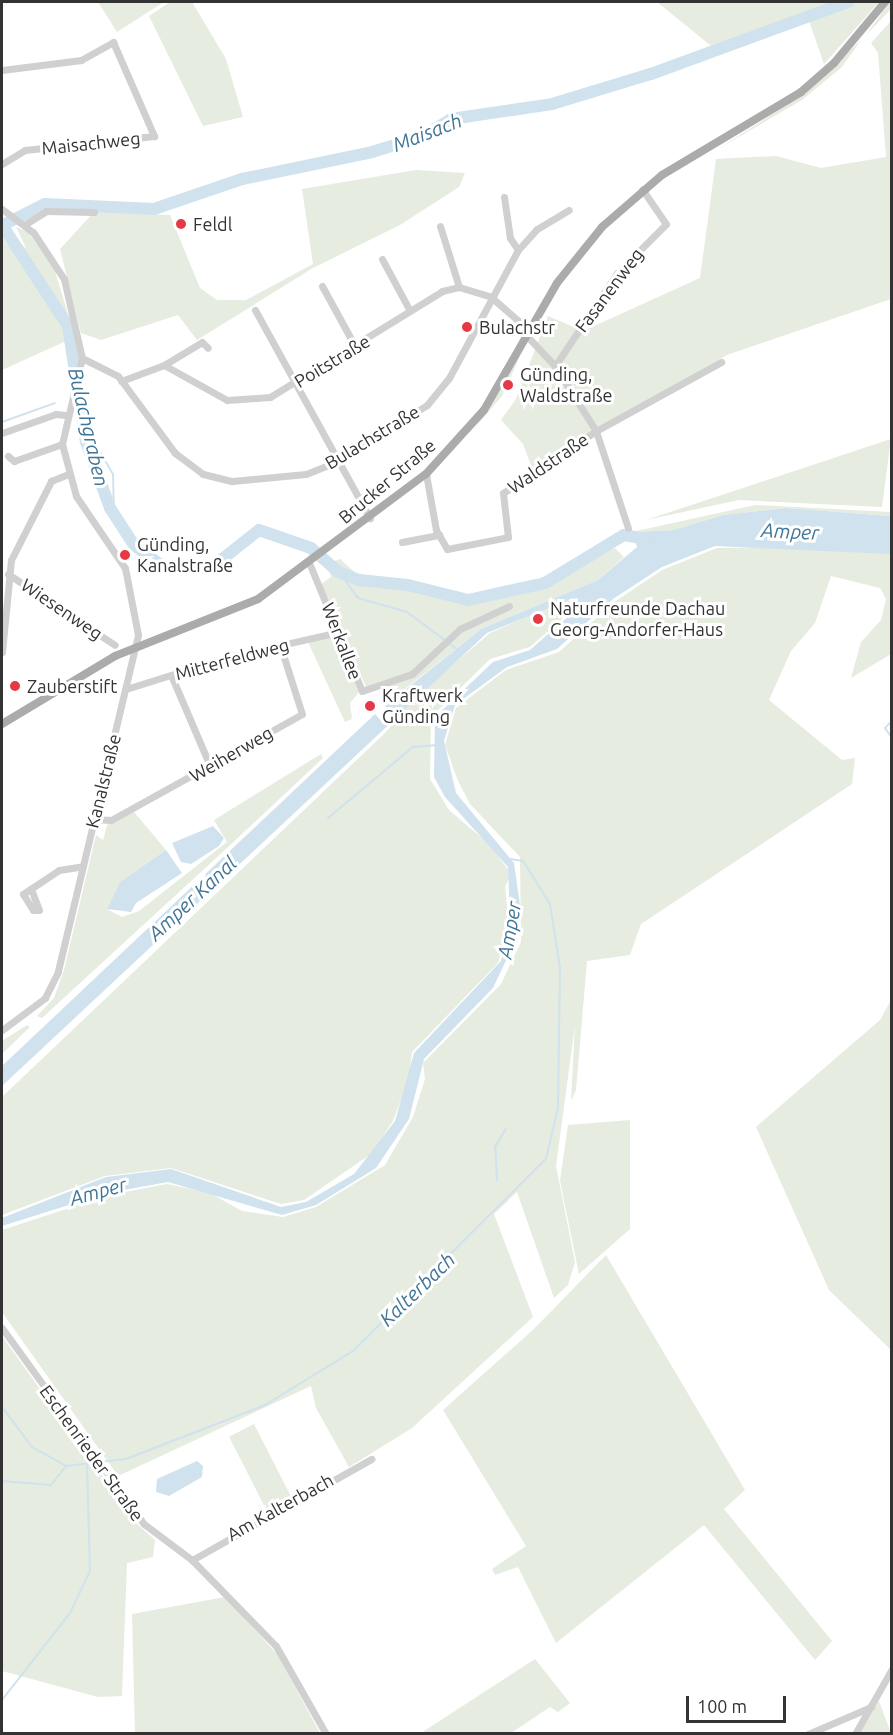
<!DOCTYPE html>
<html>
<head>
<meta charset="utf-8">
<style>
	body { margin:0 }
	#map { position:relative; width:893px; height:1735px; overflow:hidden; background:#fff; font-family:Ubuntu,sans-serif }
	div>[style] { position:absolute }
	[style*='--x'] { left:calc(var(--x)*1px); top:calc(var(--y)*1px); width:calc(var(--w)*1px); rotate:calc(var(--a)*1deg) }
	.green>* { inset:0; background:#e6ecdf; transform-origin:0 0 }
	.water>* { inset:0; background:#cfe2ee }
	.stream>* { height:2px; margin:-1px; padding:0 1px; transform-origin:1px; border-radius:1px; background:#cfe2ee }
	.river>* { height:12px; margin:-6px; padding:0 6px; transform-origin:6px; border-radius:6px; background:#cfe2ee }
	.minor>* { height:7px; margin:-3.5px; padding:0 3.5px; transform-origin:3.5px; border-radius:3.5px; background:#d0d0d0 }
	.major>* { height:8px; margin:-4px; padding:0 4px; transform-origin:4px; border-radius:4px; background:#ababab }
	.dots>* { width:16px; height:16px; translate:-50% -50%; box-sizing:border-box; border:3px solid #fff; border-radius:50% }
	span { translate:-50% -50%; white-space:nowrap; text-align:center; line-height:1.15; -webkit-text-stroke:6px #fff; paint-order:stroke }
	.street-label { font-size:18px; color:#333 }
	.poi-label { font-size:18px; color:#333 }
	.left { translate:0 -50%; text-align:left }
	.water-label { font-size:20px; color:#3f7597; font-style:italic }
	.frame { position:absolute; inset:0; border:3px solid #333; pointer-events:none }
	.scale { position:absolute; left:686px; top:1696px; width:100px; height:27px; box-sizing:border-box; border:3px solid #333; border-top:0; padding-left:8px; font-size:18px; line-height:21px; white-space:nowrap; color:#333; -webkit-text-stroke:4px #fff; paint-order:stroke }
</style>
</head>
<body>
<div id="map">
	<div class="green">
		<i style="clip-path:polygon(98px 2px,164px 2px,117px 32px)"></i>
		<i style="clip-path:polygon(170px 2px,192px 2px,226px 59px,243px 117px,203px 126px,149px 16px)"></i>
		<i style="clip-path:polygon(657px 2px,832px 2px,715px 49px)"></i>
		<i style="clip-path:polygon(857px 2px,879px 2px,824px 64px,808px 18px)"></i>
		<i style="clip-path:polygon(890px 2px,891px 9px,866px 35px)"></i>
		<i style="clip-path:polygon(891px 21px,891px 299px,727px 355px,532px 468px,523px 444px,501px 420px,516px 399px,548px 316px,583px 331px,700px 278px,716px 159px,776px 156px,821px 168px,886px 157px,878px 53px,871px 43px)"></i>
		<i style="clip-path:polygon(861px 40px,842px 67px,802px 100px,718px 149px,803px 95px)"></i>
		<i style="clip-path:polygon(416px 170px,465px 173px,459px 187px,400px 225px,313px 268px,197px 340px,178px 315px,101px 340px,81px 333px,60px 249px,94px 212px,170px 215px,200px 288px,217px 300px,246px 300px,313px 264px,302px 189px)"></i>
		<i style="clip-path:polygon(16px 227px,28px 232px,54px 268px,75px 337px,2px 370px,2px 236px,7px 245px,10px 241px,26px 248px)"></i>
		<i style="clip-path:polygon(521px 354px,502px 396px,473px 430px,493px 402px)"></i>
		<i style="clip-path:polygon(891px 439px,882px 507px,739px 500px,646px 520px)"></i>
		<i style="clip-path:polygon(755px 505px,891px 512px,891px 516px,786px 508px,723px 515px,673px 530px,632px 532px)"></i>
		<i style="clip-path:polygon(813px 547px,891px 554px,891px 654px,851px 678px,861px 642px,881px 620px,886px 599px,880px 588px,831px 576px,815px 623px,791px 651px,769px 700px,842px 760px,855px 758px,852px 784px,641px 924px,630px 955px,587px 961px,576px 1090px,571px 1101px,575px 1025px,556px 1166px,575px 1262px,568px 1285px,554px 1298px,517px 1192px,494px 1214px,533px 1317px,412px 1428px,349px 1467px,316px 1408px,311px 1386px,118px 1476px,2px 1312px,2px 1230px,109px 1195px,167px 1184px,210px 1193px,242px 1211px,283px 1217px,316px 1207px,385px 1165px,413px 1117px,425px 1079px,423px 1063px,501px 984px,521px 942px,520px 857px,470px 804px,458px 781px,445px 745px,456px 708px,506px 670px,559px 652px,613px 603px,662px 570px,717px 548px)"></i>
		<i style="clip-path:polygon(615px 548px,624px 557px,598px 580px,481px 629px,396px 696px,383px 682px,366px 687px,321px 584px,331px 577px,327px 564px,340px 559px,360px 577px,407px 580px,465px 595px,533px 584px)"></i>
		<i style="clip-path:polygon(567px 599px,577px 606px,530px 647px,490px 659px,431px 717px,430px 779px,449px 810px,490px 845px,511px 874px,505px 887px,509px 926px,498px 963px,412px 1052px,409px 1077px,393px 1121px,371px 1154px,304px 1200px,281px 1204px,171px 1168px,105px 1176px,2px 1215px,2px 1097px,384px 734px,420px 693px,490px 633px)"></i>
		<i style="clip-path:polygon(337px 635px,359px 692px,350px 703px,352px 719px,345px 722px,308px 642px)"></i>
		<i style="clip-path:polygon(321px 754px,323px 758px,227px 848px,42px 1018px,37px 1016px,54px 998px,64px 970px,96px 835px,103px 840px,107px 825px,134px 812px,166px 850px,120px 882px,107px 909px,122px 917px,139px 911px,227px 842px,214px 820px)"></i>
		<i style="clip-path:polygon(891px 1000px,892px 1350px,891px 1350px,829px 1290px,756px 1127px,880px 1020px)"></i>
		<i style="clip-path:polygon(27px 1025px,30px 1027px,2px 1054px,2px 1041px)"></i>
		<i style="clip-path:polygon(630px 1120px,630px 1229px,579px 1274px,560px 1181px,568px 1125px)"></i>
		<i style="clip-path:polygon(606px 1255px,745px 1490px,724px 1509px,832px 1641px,815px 1660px,704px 1525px,556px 1643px,518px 1567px,495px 1575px,492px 1569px,526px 1546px,443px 1410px,534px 1329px)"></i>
		<i style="clip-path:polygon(2px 1336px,136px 1523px,155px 1540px,153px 1557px,127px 1563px,122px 1696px,98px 1697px,2px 1671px)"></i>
		<i style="left:254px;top:1424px;width:82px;height:28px;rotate:63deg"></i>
		<i style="clip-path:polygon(225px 1597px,277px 1654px,320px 1733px,135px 1733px,132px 1614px)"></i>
		<i style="clip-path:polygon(535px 1659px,570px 1703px,558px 1712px,550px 1707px,511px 1733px,421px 1733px)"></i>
		<i style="clip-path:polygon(879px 1701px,891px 1733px,860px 1733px)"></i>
	</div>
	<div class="water">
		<i style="clip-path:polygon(786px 508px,891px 516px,891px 554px,715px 546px,662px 567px,613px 599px,557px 649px,507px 667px,455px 705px,444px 741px,456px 793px,514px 863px,520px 905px,517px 937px,493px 988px,424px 1059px,409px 1119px,376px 1168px,316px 1205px,282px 1215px,168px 1182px,107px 1193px,2px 1226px,2px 1218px,106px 1177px,171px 1169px,281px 1207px,306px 1202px,354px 1174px,395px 1121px,414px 1053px,501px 961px,510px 920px,508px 867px,445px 797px,434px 777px,435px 717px,493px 662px,530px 650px,548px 634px,579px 607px,573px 598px,487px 633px,2px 1086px,2px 1066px,375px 714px,384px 724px,393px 715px,385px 706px,481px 629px,598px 580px,637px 547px,632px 532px,673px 530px,723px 515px)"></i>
		<i style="clip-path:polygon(213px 826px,224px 838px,219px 846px,191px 864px,181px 862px,172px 843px)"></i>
		<i style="clip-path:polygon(166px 850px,182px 873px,136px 903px,131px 912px,107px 909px,120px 882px)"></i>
		<i style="clip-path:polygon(197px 1461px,203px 1466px,202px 1477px,169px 1496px,156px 1492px,157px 1479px)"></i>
	</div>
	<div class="stream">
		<i style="--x:2;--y:422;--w:56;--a:-19.7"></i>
		<i style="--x:86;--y:442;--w:9;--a:6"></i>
		<i style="--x:95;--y:443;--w:36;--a:60"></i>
		<i style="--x:113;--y:474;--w:42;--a:88.6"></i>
		<i style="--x:339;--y:572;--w:32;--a:54"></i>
		<i style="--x:358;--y:598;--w:51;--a:15.9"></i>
		<i style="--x:407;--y:612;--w:64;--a:36.7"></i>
		<i style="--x:892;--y:721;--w:10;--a:135"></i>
		<i style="--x:885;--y:728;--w:12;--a:55"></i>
		<i style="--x:328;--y:818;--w:111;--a:-39.9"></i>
		<i style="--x:413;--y:747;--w:24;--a:-5"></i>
		<i style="--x:497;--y:1180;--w:33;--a:-93"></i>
		<i style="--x:495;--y:1147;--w:21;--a:-59"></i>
		<i style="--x:2;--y:1407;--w:50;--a:53.1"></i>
		<i style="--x:32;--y:1447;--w:39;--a:29"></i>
		<i style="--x:66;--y:1466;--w:60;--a:-6.7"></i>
		<i style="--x:126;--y:1459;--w:149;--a:-21.2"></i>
		<i style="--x:265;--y:1405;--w:103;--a:-31.5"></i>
		<i style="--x:353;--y:1351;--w:272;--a:-44.9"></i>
		<i style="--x:546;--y:1159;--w:52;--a:-76.8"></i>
		<i style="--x:558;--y:1108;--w:140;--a:-89.2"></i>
		<i style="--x:560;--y:968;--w:65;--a:-98.9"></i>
		<i style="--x:550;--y:904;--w:51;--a:-122.1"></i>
		<i style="--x:523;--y:861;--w:13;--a:-171"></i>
		<i style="--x:2;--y:1481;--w:49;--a:4.7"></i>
		<i style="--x:51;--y:1485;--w:24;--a:-52"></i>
		<i style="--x:2;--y:1700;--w:110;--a:-52"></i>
		<i style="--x:70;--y:1613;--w:47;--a:-64.5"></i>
		<i style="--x:90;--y:1571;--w:105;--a:-91.6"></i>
	</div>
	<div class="river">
		<i style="--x:2;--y:225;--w:121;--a:56.8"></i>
		<i style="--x:68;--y:326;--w:117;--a:81.2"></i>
		<i style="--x:86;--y:442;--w:70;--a:70"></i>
		<i style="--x:110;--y:508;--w:44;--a:57"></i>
		<i style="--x:134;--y:545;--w:38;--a:37"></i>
		<i style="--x:164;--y:568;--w:47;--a:0"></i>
		<i style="--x:211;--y:568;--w:61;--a:-38.4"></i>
		<i style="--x:259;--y:530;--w:55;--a:19.1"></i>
		<i style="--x:311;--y:548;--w:37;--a:41"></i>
		<i style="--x:339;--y:572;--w:22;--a:22"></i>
		<i style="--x:359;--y:580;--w:49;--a:5.8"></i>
		<i style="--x:408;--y:585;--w:62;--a:14"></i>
		<i style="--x:468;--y:600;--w:79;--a:-12.4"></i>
		<i style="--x:545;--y:583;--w:92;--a:-31.3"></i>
		<i style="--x:624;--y:535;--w:22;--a:10"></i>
		<i style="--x:3;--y:225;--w:47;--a:-26.6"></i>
		<i style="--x:45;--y:204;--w:109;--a:2.6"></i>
		<i style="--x:154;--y:209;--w:93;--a:-18.8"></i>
		<i style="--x:242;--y:179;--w:133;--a:-11.7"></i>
		<i style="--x:372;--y:152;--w:54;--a:-17.1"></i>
		<i style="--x:424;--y:136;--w:32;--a:-32"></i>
		<i style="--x:451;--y:119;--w:102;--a:-8.4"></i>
		<i style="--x:552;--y:104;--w:103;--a:-16.9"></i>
		<i style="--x:651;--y:74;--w:210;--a:-20.1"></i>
	</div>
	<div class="minor">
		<i style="--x:2;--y:70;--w:80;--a:-7.2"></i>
		<i style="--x:81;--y:60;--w:37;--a:-29"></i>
		<i style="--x:113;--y:42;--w:103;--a:66.4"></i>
		<i style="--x:154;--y:136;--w:130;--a:173.8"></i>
		<i style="--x:25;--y:150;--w:27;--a:149"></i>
		<i style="--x:504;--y:197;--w:41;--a:81.7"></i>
		<i style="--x:510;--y:238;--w:14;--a:56"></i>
		<i style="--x:2;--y:209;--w:39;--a:37"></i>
		<i style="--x:33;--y:232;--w:56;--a:56.6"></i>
		<i style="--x:64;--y:279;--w:81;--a:77.2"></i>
		<i style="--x:82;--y:358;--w:88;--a:103.1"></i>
		<i style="--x:62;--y:444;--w:54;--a:74.9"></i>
		<i style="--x:76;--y:496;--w:87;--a:55.8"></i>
		<i style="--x:125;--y:568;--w:68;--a:79"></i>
		<i style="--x:138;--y:635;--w:346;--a:103.4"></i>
		<i style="--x:58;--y:972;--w:29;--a:117"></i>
		<i style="--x:45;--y:998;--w:54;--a:143.3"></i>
		<i style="--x:24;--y:225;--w:26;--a:-32"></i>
		<i style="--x:46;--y:211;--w:48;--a:1.2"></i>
		<i style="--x:440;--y:226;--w:64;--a:72.7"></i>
		<i style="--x:382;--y:259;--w:59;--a:61.7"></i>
		<i style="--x:322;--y:286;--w:71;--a:61.3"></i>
		<i style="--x:255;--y:310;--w:238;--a:61.1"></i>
		<i style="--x:82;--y:358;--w:40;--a:26.6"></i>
		<i style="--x:118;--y:376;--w:96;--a:53.5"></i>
		<i style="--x:175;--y:453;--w:35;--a:37"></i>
		<i style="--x:203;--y:474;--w:30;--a:14"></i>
		<i style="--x:232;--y:481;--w:74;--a:-5.4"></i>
		<i style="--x:306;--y:474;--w:35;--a:-22"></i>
		<i style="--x:339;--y:461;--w:104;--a:-32.5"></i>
		<i style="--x:427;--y:405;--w:35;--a:-51"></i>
		<i style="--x:449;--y:378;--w:145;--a:-61.7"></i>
		<i style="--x:518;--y:250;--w:28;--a:-48"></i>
		<i style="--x:537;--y:229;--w:37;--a:-31"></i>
		<i style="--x:164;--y:365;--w:44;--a:-31.2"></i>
		<i style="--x:202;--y:342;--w:8;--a:45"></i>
		<i style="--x:555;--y:366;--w:112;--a:-56.3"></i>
		<i style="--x:617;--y:273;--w:69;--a:-45"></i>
		<i style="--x:666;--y:224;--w:42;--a:-124.4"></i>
		<i style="--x:121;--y:381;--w:46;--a:-20.4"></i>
		<i style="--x:164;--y:365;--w:72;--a:29.1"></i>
		<i style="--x:227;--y:400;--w:43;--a:-4"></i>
		<i style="--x:270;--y:397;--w:202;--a:-31.6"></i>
		<i style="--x:442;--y:291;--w:17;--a:-13"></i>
		<i style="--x:459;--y:287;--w:34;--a:17"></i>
		<i style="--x:491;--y:297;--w:52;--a:41.1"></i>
		<i style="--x:2;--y:433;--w:57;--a:-19.4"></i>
		<i style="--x:56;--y:414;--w:9;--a:6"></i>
		<i style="--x:8;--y:456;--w:8;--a:40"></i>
		<i style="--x:14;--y:461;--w:51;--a:-19.5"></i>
		<i style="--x:426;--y:474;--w:57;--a:79.9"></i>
		<i style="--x:436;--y:530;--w:22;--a:60"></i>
		<i style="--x:447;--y:549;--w:62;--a:-11.1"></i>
		<i style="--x:508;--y:537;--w:44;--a:-96.5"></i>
		<i style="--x:503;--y:493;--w:112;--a:-33.7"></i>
		<i style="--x:596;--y:431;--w:77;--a:-122.2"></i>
		<i style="--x:555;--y:366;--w:41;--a:-133"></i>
		<i style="--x:628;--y:528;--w:102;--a:-108.3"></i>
		<i style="--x:596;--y:431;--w:143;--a:-28.9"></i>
		<i style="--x:402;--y:542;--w:38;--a:-11"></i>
		<i style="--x:310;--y:565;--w:136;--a:67.6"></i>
		<i style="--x:362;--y:691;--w:53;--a:-18.8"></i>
		<i style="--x:412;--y:674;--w:66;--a:-43.2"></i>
		<i style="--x:460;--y:629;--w:54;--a:-25.1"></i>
		<i style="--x:8;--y:574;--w:128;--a:33.6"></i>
		<i style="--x:2;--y:652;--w:92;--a:-84.4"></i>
		<i style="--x:11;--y:560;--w:89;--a:-63.1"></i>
		<i style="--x:51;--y:481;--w:18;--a:-22"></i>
		<i style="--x:171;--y:675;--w:99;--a:66.8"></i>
		<i style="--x:126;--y:689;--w:107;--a:-17.4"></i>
		<i style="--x:228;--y:657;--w:114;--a:-12.7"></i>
		<i style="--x:94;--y:819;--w:17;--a:3"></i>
		<i style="--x:111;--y:820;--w:218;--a:-29"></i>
		<i style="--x:302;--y:714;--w:72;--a:-107.7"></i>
		<i style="--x:31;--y:889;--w:22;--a:69"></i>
		<i style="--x:39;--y:910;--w:6;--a:180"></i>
		<i style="--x:33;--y:910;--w:19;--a:-122"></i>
		<i style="--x:23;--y:894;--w:43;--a:-33.7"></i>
		<i style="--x:59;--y:870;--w:24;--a:-9"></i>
		<i style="--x:2;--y:1328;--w:242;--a:54.1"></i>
		<i style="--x:144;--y:1524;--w:60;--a:36.9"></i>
		<i style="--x:192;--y:1560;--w:120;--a:45.7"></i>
		<i style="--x:276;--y:1646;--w:101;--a:60.4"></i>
		<i style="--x:192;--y:1560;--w:206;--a:-29.4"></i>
		<i style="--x:808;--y:1734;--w:69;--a:-23.2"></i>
		<i style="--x:855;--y:1734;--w:75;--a:-60.4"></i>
	</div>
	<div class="major">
		<i style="--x:2;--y:724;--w:132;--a:-31"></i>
		<i style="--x:115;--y:656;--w:154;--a:-21.7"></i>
		<i style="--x:258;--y:599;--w:209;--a:-36.7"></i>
		<i style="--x:426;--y:474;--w:86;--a:-47.8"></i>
		<i style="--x:484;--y:410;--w:146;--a:-60.1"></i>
		<i style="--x:557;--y:283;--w:72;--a:-51.2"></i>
		<i style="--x:602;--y:227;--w:79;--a:-40.9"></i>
		<i style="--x:662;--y:175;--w:162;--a:-30.8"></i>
		<i style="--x:801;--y:92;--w:44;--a:-41.3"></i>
		<i style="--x:834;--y:63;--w:80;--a:-50.1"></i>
	</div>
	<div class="dots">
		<i style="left:181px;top:224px;background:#e63946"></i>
		<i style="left:467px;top:327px;background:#e63946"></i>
		<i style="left:508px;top:385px;background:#e63946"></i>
		<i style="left:125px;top:555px;background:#e63946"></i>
		<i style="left:538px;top:619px;background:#e63946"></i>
		<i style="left:15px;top:686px;background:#e63946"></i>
		<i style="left:370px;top:706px;background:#e63946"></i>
	</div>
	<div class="street-label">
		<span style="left:91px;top:143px;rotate:-6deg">Maisachweg</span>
		<span style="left:609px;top:290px;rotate:-53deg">Fasanenweg</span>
		<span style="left:332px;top:361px;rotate:-31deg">Poitstraße</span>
		<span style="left:372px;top:437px;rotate:-31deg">Bulachstraße</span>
		<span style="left:548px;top:463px;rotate:-34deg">Waldstraße</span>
		<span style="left:387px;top:481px;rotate:-40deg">Brucker Straße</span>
		<span style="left:62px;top:609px;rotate:34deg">Wiesenweg</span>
		<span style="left:342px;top:641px;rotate:69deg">Werkallee</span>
		<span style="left:232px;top:659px;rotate:-15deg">Mitterfeldweg</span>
		<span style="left:231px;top:754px;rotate:-30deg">Weiherweg</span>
		<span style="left:103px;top:781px;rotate:-76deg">Kanalstraße</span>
		<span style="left:92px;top:1453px;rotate:54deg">Eschenrieder Straße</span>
		<span style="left:280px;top:1507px;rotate:-29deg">Am Kalterbach</span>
	</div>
	<div class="poi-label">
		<span class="left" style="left:193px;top:224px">Feldl</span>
		<span class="left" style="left:479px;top:327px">Bulachstr</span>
		<span class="left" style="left:520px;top:385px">Günding,<br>Waldstraße</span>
		<span class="left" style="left:137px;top:555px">Günding,<br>Kanalstraße</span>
		<span class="left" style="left:550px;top:619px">Naturfreunde Dachau<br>Georg-Andorfer-Haus</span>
		<span class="left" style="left:27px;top:686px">Zauberstift</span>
		<span class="left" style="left:382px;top:706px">Kraftwerk<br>Günding</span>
	</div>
	<div class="water-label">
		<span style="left:427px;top:132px;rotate:-21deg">Maisach</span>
		<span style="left:89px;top:427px;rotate:77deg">Bulachgraben</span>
		<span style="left:790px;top:531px;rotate:3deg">Amper</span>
		<span style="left:192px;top:898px;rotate:-43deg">Amper Kanal</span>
		<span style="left:509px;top:930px;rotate:-80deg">Amper</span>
		<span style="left:98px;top:1191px;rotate:-15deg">Amper</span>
		<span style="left:417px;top:1289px;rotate:-44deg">Kalterbach</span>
	</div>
	<div class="frame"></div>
	<div class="scale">100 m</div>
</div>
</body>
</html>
